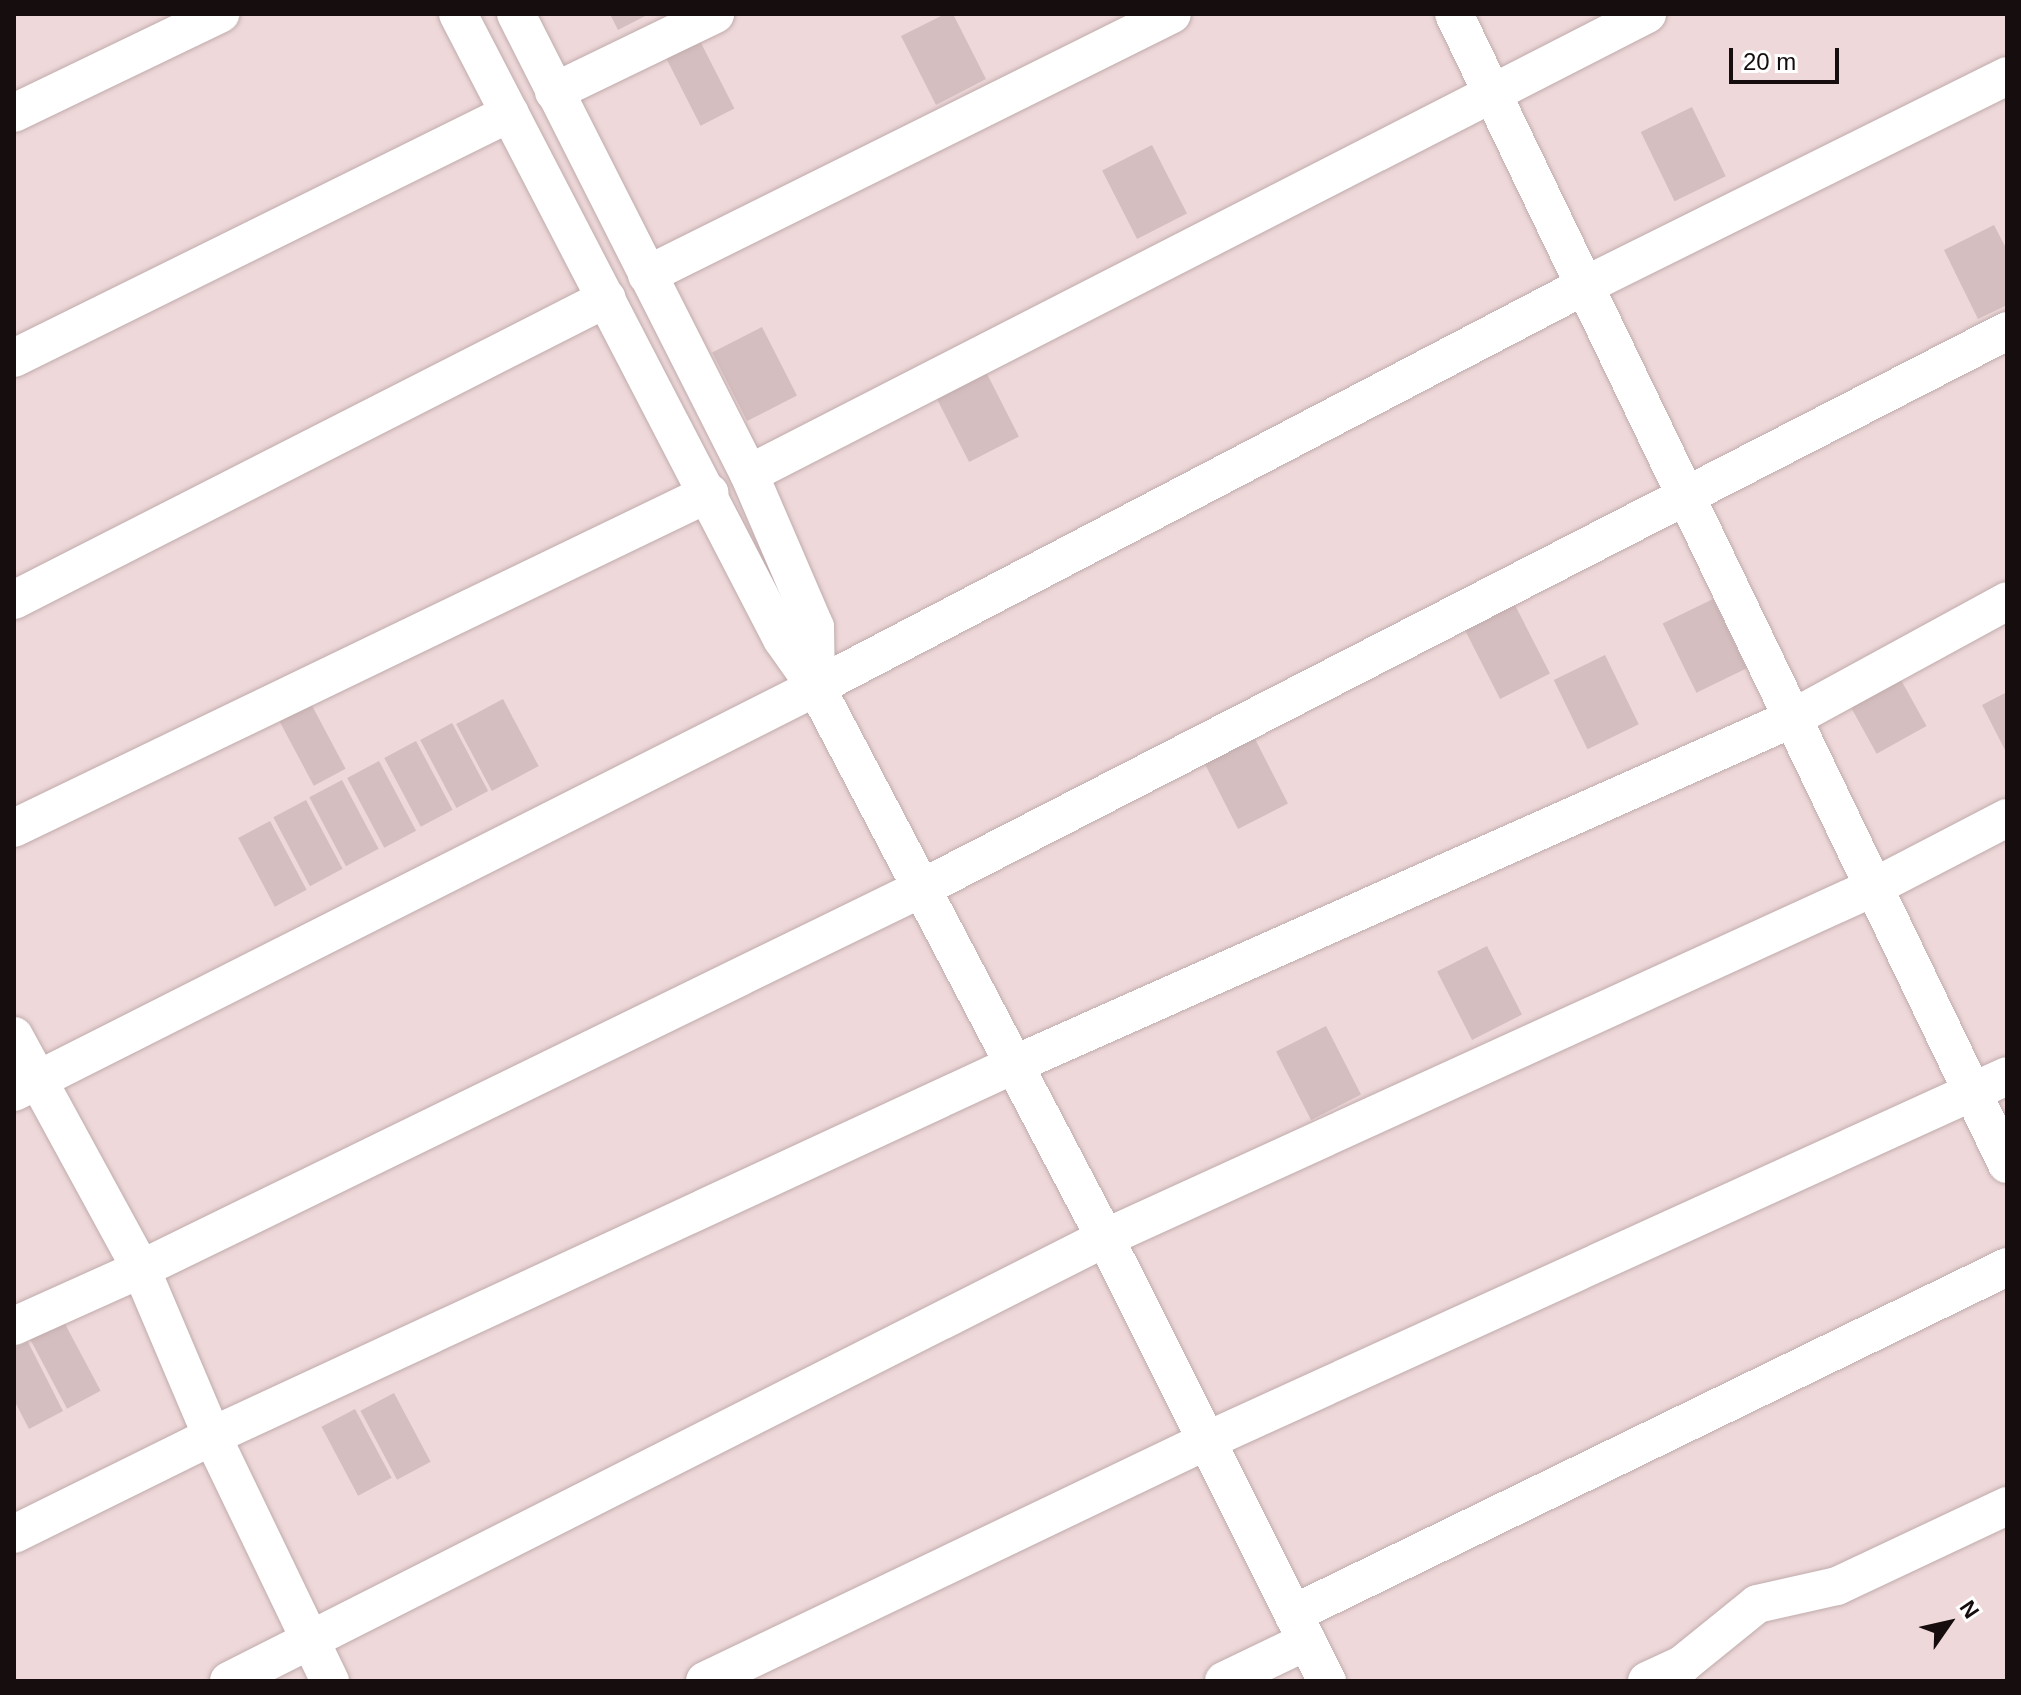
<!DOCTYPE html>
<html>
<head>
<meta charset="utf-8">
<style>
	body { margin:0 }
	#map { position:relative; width:2021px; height:1695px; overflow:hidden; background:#eed8d9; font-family:Helvetica,sans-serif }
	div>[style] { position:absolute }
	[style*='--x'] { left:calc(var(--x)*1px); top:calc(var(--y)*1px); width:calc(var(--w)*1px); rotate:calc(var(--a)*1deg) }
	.building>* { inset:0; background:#d4bebf; transform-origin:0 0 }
	.roads { filter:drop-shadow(0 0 2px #c0abac) drop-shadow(0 0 2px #c0abac) }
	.minor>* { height:38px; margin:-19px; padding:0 19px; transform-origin:19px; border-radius:19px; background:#fff }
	span { translate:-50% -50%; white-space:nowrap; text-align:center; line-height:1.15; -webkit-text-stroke:7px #fff; paint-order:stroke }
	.frame { position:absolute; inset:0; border:16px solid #150d0e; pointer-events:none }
	.north { position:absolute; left:1909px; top:1583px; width:80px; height:80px; -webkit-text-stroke:6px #fff; paint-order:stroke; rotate:56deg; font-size:22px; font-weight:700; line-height:32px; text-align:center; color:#150d0e }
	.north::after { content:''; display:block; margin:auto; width:28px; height:36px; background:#150d0e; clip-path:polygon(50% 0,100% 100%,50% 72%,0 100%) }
	.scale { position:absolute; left:1729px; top:48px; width:110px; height:36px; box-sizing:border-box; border:4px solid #150d0e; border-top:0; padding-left:10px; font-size:24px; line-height:28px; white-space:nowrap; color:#150d0e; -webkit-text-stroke:6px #fff; paint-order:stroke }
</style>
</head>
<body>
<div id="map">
	<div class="building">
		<i style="clip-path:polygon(610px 14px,649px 14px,618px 30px)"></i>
		<i style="clip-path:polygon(945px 14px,953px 14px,986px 79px,936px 105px,901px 36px)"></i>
		<i style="left:699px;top:39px;width:78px;height:38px;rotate:63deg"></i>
		<i style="left:1692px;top:107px;width:77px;height:57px;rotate:64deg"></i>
		<i style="left:1152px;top:145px;width:77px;height:56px;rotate:63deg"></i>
		<i style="clip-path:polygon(1994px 225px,2007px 250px,2007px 305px,1978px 319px,1944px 250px)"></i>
		<i style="left:762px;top:327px;width:77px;height:56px;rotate:63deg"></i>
		<i style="left:984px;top:368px;width:77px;height:56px;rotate:63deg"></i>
		<i style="left:1713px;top:599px;width:77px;height:56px;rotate:64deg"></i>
		<i style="left:1515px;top:605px;width:77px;height:56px;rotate:63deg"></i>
		<i style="left:1605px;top:655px;width:77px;height:57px;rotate:64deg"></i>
		<i style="left:1896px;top:671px;width:63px;height:57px;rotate:61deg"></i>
		<i style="clip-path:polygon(2007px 692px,2007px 754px,1982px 705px)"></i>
		<i style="left:503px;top:699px;width:76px;height:53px;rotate:62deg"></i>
		<i style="left:309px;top:700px;width:78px;height:36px;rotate:62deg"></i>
		<i style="left:452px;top:723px;width:77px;height:36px;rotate:62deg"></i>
		<i style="left:1253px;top:735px;width:77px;height:56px;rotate:63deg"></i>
		<i style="left:416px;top:741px;width:78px;height:36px;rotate:62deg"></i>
		<i style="left:379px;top:761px;width:79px;height:36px;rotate:62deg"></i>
		<i style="left:342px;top:780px;width:78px;height:37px;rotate:62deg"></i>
		<i style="left:306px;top:800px;width:78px;height:37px;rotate:62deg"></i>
		<i style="left:270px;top:821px;width:78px;height:36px;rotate:62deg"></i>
		<i style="left:1487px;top:946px;width:77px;height:56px;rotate:63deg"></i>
		<i style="left:1326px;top:1026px;width:77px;height:56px;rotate:63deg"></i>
		<i style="left:64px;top:1322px;width:78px;height:38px;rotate:62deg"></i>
		<i style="clip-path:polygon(28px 1342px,63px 1411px,29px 1429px,14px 1400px,14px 1348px)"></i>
		<i style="left:394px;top:1393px;width:78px;height:38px;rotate:62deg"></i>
		<i style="left:355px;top:1409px;width:78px;height:38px;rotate:62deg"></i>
	</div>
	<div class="roads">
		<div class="minor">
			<i style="--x:458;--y:14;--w:704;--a:62.6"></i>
			<i style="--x:782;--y:639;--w:59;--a:54.7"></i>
			<i style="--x:816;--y:687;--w:622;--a:62.32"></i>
			<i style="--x:1105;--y:1238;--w:496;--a:63.4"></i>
			<i style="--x:516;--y:14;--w:516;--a:63.14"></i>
			<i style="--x:749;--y:474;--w:167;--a:66.7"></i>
			<i style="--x:815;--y:627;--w:60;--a:89"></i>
			<i style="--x:1454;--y:14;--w:1276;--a:64.32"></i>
			<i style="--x:554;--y:92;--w:179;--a:-25.8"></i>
			<i style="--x:14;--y:113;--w:229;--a:-25.7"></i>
			<i style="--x:647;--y:275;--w:586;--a:-26.43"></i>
			<i style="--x:14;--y:358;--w:553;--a:-26.29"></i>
			<i style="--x:749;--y:474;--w:1009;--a:-27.12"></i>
			<i style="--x:14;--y:600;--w:665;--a:-26.99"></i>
			<i style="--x:14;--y:828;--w:772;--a:-25.73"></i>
			<i style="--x:14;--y:1036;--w:265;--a:61.4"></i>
			<i style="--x:141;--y:1269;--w:181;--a:67"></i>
			<i style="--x:212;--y:1436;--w:272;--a:64.3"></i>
			<i style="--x:14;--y:1092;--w:898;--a:-26.79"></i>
			<i style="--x:816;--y:687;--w:866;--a:-27.57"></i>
			<i style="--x:1584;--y:286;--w:472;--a:-26.4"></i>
			<i style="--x:14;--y:1326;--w:139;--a:-24.2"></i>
			<i style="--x:141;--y:1269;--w:867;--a:-26"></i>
			<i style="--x:920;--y:889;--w:1222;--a:-27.17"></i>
			<i style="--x:14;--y:1534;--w:221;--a:-26.3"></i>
			<i style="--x:212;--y:1436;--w:881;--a:-24.85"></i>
			<i style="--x:1011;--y:1066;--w:854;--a:-23.98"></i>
			<i style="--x:1791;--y:719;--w:246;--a:-28.6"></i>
			<i style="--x:1293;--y:1614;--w:794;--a:-25.92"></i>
			<i style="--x:229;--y:1681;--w:982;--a:-26.83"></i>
			<i style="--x:1105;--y:1238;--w:845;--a:-24.53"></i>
			<i style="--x:1874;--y:887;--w:150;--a:-27.4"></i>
			<i style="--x:705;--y:1681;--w:553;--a:-25.59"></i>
			<i style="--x:1204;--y:1442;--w:882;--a:-24.5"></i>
			<i style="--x:1224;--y:1681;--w:92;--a:-25.7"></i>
			<i style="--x:1647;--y:1681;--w:40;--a:-25"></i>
			<i style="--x:1683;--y:1664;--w:95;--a:-39"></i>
			<i style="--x:1757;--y:1604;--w:82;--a:-12.7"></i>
			<i style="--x:1837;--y:1586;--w:188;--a:-25.2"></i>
		</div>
	</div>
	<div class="frame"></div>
	<div class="north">N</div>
	<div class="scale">20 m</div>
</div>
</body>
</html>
